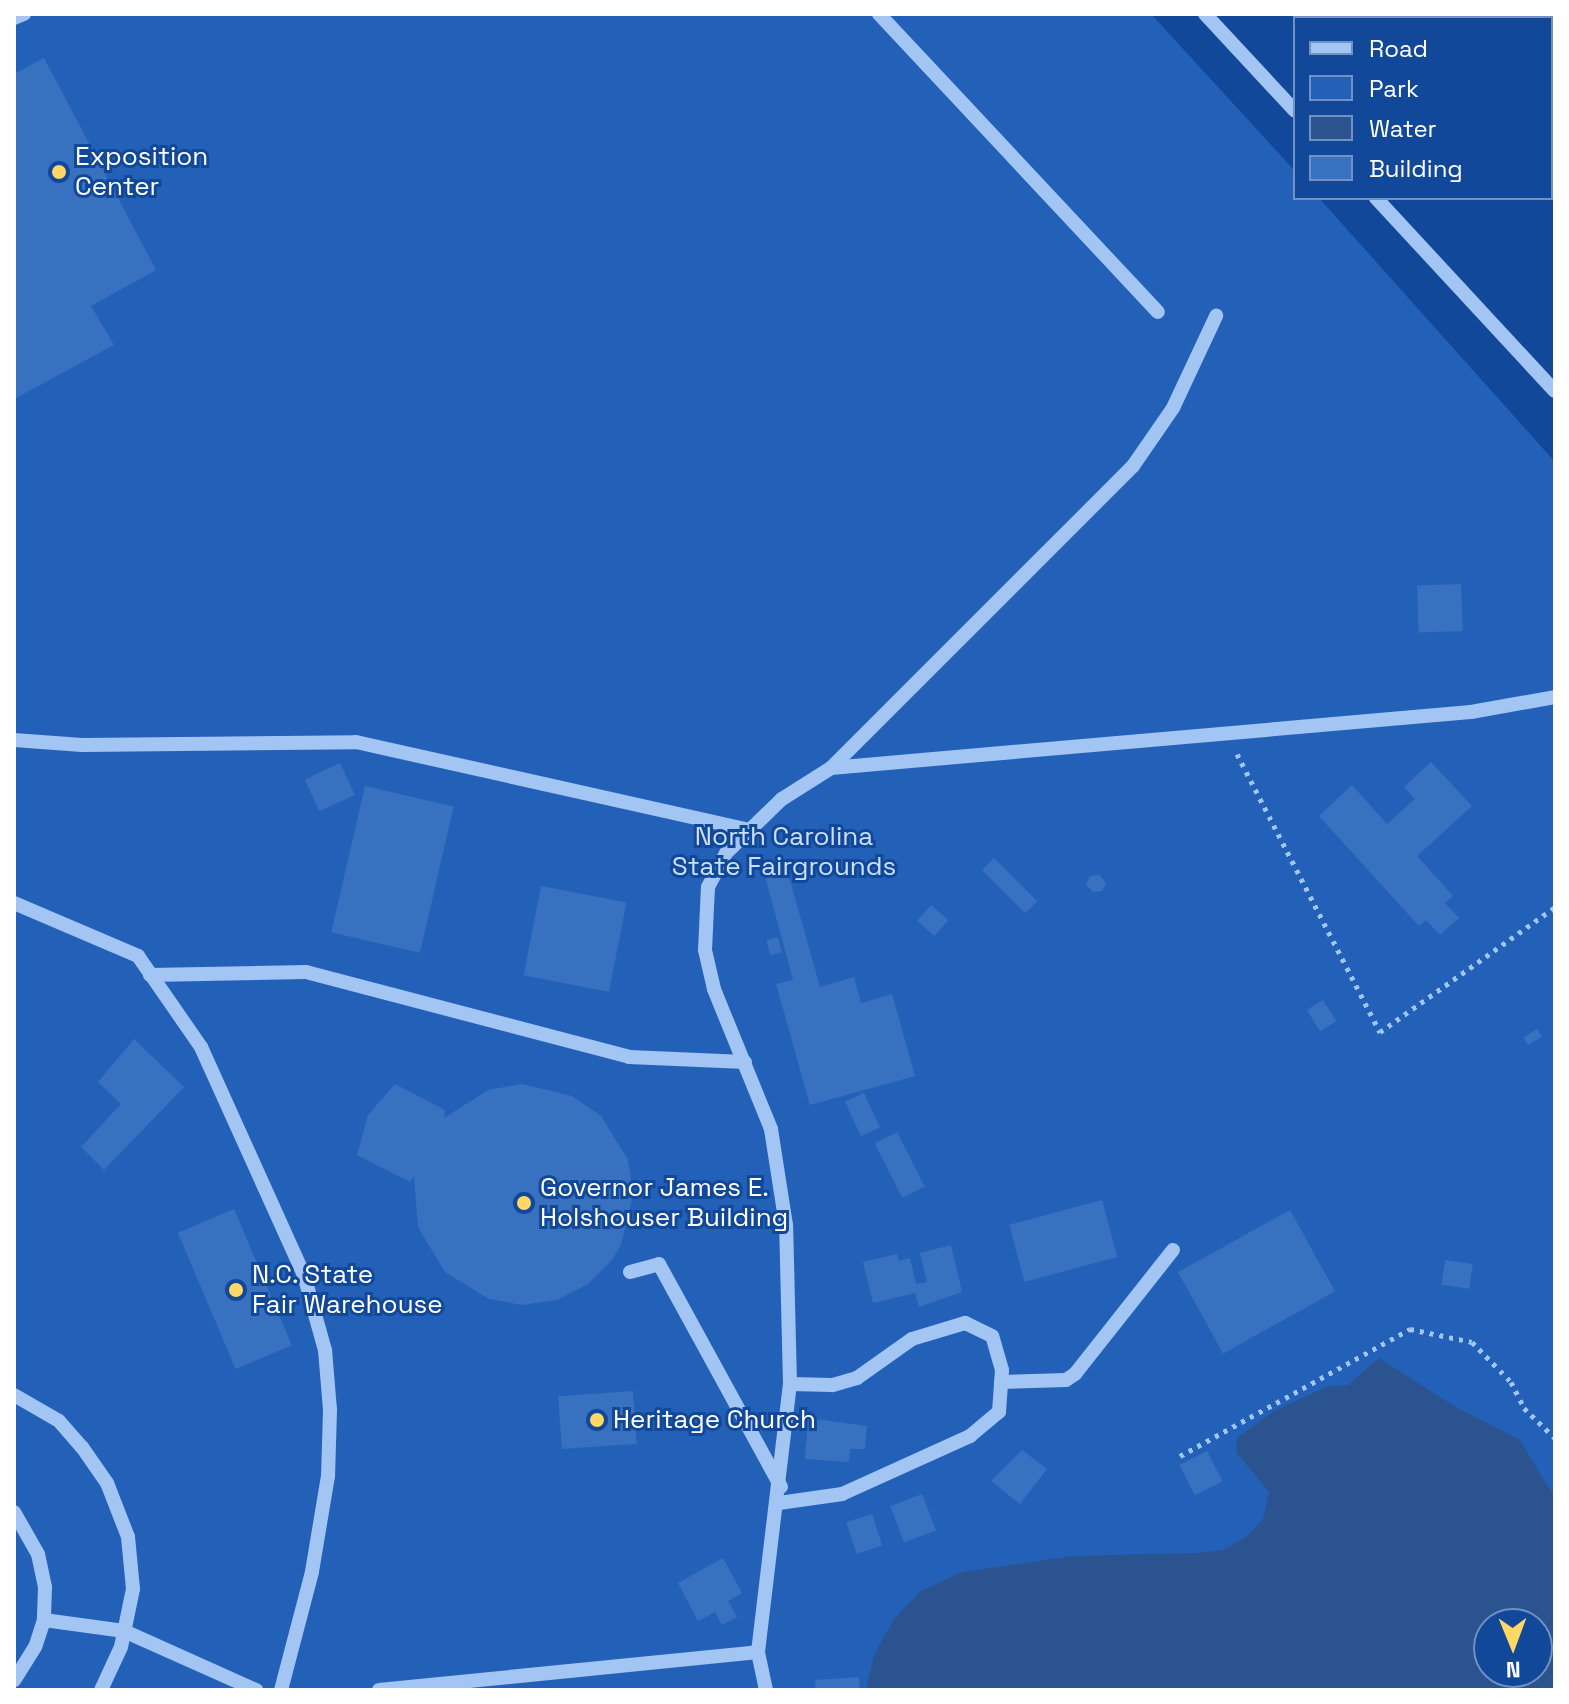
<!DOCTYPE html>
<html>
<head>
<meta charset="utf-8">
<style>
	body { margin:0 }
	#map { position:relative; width:1569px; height:1704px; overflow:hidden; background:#114899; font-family:"Space Grotesk",sans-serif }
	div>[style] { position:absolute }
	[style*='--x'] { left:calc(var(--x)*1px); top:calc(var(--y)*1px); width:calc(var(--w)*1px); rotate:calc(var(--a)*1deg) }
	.green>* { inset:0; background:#2361b8 }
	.water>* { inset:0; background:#2b5390 }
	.building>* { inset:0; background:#3971c1; transform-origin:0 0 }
	.path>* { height:5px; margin-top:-2.5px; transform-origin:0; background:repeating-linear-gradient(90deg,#a2c5f4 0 4px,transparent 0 10px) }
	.minor>* { height:14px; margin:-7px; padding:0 7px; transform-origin:7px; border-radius:7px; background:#a2c5f4 }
	.dots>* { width:22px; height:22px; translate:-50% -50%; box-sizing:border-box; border:4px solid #114899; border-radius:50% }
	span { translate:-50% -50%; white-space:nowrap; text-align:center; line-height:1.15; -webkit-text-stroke:6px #114899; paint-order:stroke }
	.poi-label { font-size:26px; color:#fff }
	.left { translate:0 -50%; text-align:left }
	.park-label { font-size:26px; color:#cbe0fe }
	.frame { position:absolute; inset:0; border:16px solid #fff; pointer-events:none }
	.legend { position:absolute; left:1293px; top:16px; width:260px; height:184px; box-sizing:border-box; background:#114899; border:2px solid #7091c2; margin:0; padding:10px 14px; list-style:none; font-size:24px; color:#fff }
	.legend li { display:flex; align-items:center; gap:16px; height:40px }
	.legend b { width:40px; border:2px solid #7091c2 }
	.north { position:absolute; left:1473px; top:1608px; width:80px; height:80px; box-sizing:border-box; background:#114899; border:2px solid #7091c2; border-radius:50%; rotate:179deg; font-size:22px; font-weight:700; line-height:32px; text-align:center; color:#fff }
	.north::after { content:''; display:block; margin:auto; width:28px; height:36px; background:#ffd765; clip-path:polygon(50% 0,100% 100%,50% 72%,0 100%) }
</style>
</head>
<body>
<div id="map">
	<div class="green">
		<i style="clip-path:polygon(evenodd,14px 14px,1151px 14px,1295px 171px,1295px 198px,1319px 198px,1555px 462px,1555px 1690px,14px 1690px,14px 14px,1489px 1624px,1537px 1624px,1537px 1672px,1489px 1672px,1489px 1624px)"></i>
	</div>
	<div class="water">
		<i style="clip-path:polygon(evenodd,1379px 1358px,1454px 1406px,1520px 1440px,1555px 1498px,1555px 1690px,866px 1690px,874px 1655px,894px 1619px,921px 1591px,962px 1572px,1073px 1556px,1196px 1553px,1223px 1550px,1246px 1537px,1263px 1519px,1269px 1492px,1236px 1452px,1237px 1438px,1274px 1411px,1328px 1386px,1348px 1385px,1379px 1358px,1489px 1624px,1537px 1624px,1537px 1672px,1489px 1672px,1489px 1624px)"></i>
	</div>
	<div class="building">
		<i style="clip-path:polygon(1400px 14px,1451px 14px,1395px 18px)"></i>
		<i style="clip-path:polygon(1551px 47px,1555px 47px,1551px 84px)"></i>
		<i style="clip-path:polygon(44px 58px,156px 270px,91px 306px,114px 345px,14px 399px,14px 74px)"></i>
		<i style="left:1461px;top:584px;width:47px;height:44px;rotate:88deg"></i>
		<i style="clip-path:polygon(1431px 762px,1472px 806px,1417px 856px,1453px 896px,1445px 903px,1459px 918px,1440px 935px,1426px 920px,1419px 926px,1319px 816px,1352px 785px,1387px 824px,1415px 799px,1404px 787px)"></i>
		<i style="left:340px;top:763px;width:35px;height:39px;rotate:65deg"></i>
		<i style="left:365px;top:786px;width:91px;height:150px;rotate:13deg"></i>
		<i style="left:994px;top:858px;width:61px;height:17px;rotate:45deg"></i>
		<i style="clip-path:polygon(784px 859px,820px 987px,854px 977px,861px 1003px,892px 994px,915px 1076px,810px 1105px,776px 984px,793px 980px,762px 865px)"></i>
		<i style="clip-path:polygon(1100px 875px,1106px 883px,1102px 891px,1093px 892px,1086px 884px,1090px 876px)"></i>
		<i style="left:541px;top:886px;width:87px;height:91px;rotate:11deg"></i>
		<i style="left:931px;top:905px;width:23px;height:21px;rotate:41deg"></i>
		<i style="left:778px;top:937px;width:16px;height:12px;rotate:76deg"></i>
		<i style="left:1323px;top:1000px;width:25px;height:19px;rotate:58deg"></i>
		<i style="left:1537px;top:1029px;width:9px;height:16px;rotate:58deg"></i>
		<i style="clip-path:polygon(134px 1039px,184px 1087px,104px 1170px,81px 1147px,121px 1104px,98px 1082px)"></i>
		<i style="clip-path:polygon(395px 1084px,445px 1110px,444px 1118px,488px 1090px,522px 1084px,572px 1096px,601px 1116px,628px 1160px,633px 1194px,621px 1245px,612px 1260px,588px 1284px,557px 1300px,522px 1305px,489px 1299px,445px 1272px,418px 1227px,414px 1176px,410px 1182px,357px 1155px,368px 1115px)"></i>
		<i style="left:864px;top:1093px;width:38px;height:21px;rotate:65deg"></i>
		<i style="left:897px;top:1132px;width:61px;height:25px;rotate:63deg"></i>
		<i style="left:1102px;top:1200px;width:59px;height:96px;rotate:75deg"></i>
		<i style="left:234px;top:1209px;width:148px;height:61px;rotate:67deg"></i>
		<i style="left:1290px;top:1210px;width:93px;height:128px;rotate:61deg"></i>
		<i style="clip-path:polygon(951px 1245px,962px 1292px,919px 1307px,915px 1293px,873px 1303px,863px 1262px,897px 1254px,899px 1261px,910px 1258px,916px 1284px,927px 1282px,920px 1253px)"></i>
		<i style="left:1445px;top:1260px;width:28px;height:25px;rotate:8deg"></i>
		<i style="left:633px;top:1391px;width:53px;height:75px;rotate:86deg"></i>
		<i style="clip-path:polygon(808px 1418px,867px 1426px,865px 1449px,850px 1449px,849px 1462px,805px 1459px)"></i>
		<i style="clip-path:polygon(1022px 1450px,1047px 1469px,1020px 1504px,991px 1481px)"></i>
		<i style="left:1207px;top:1451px;width:34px;height:31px;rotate:63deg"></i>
		<i style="left:922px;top:1494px;width:39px;height:34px;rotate:69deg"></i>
		<i style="left:872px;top:1514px;width:33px;height:27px;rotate:72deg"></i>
		<i style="clip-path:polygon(723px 1558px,742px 1593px,728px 1601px,737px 1617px,722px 1625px,715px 1612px,698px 1621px,678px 1583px)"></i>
		<i style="left:859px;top:1677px;width:13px;height:44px;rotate:86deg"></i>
	</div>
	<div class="path">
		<i style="--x:1237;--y:754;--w:313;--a:62.8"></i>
		<i style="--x:1380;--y:1032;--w:215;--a:-35.5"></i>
		<i style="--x:1180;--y:1456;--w:263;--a:-28.9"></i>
		<i style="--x:1410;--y:1329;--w:63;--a:11.8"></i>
		<i style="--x:1472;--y:1342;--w:56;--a:45.7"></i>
		<i style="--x:1511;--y:1382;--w:29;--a:63"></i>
		<i style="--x:1524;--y:1408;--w:43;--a:44.1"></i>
	</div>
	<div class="minor">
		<i style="--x:879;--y:14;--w:408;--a:46.9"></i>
		<i style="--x:1205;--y:14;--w:132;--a:47.1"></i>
		<i style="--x:14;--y:18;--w:11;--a:-22"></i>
		<i style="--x:1376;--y:198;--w:263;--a:47.2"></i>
		<i style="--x:14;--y:740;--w:68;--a:4.2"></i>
		<i style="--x:82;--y:745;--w:274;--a:-0.6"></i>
		<i style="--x:356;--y:742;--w:400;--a:12.6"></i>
		<i style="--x:831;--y:768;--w:427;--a:-45"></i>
		<i style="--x:1133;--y:466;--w:70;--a:-55.4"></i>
		<i style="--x:1173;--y:408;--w:102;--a:-64.9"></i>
		<i style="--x:14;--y:903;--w:135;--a:23.1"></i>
		<i style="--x:138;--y:956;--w:111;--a:55.3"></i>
		<i style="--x:201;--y:1047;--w:250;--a:65.7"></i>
		<i style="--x:304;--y:1275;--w:78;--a:74.4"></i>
		<i style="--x:325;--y:1350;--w:60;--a:85.2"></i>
		<i style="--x:330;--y:1410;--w:66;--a:91.7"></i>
		<i style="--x:328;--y:1476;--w:97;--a:99.5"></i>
		<i style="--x:312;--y:1572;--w:122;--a:104.7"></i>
		<i style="--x:150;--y:975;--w:156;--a:-1.1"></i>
		<i style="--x:306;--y:972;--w:334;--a:14.7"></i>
		<i style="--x:629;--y:1057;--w:116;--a:2.5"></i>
		<i style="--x:630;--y:1272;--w:30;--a:-15"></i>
		<i style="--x:659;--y:1264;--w:254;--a:61.3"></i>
		<i style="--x:1001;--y:1382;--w:65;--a:-1.8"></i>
		<i style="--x:1066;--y:1380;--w:11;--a:-34"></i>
		<i style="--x:1075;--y:1374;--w:158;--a:-51.7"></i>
		<i style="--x:14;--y:1395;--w:52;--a:30"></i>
		<i style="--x:59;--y:1421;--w:35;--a:49"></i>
		<i style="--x:82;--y:1447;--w:44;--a:55.2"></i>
		<i style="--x:107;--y:1483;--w:58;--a:68.7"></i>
		<i style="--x:128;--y:1537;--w:52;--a:84.5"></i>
		<i style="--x:133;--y:1589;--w:59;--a:101.7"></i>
		<i style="--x:121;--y:1647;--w:47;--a:114.9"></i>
		<i style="--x:779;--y:1503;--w:64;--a:-8.1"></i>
		<i style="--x:842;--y:1494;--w:141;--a:-24.4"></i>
		<i style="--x:970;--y:1436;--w:38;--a:-40"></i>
		<i style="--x:999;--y:1412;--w:42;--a:-85.9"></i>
		<i style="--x:1002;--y:1370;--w:35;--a:-106"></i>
		<i style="--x:992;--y:1336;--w:30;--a:-154"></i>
		<i style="--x:965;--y:1323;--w:55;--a:163.2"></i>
		<i style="--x:912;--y:1339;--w:67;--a:144.7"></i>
		<i style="--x:857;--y:1378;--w:26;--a:164"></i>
		<i style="--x:832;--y:1385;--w:42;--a:-178.6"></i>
		<i style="--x:14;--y:1512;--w:48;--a:60.3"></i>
		<i style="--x:38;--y:1554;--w:34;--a:78"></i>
		<i style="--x:45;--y:1587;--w:33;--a:92"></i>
		<i style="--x:44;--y:1620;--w:28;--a:108"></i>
		<i style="--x:35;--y:1647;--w:39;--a:122"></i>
		<i style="--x:44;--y:1620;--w:81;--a:7.8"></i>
		<i style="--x:124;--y:1631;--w:145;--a:24.1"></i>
		<i style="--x:379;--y:1690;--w:381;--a:-5.7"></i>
		<i style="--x:766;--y:1690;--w:39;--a:-102"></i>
		<i style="--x:758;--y:1652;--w:270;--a:-83.2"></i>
		<i style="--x:790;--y:1384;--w:159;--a:-91.4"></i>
		<i style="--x:786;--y:1225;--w:97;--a:-98.9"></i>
		<i style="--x:771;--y:1129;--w:151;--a:-112.2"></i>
		<i style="--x:714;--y:989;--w:40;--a:-103"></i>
		<i style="--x:705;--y:950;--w:63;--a:-87.3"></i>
		<i style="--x:708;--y:887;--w:38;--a:-62"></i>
		<i style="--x:726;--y:853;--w:78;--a:-44"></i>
		<i style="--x:782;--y:799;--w:58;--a:-32.3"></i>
		<i style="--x:831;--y:768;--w:642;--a:-5"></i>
		<i style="--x:1471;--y:712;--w:85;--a:-10.1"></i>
	</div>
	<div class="dots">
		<i style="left:59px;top:172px;background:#ffd765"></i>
		<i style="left:524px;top:1203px;background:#ffd765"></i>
		<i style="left:236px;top:1290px;background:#ffd765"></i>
		<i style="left:597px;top:1420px;background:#ffd765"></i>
	</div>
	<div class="poi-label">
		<span class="left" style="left:75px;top:172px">Exposition<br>Center</span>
		<span class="left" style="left:540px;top:1203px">Governor James E.<br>Holshouser Building</span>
		<span class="left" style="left:252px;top:1290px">N.C. State<br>Fair Warehouse</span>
		<span class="left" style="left:613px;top:1420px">Heritage Church</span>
	</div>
	<div class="park-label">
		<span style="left:784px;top:852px">North Carolina<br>State Fairgrounds</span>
	</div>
	<div class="frame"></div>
	<ul class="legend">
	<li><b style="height:10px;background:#a2c5f4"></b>Road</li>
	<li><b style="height:22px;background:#2361b8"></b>Park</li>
	<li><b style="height:22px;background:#2b5390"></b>Water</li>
	<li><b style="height:22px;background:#3971c1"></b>Building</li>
	</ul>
	<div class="north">N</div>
</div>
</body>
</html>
